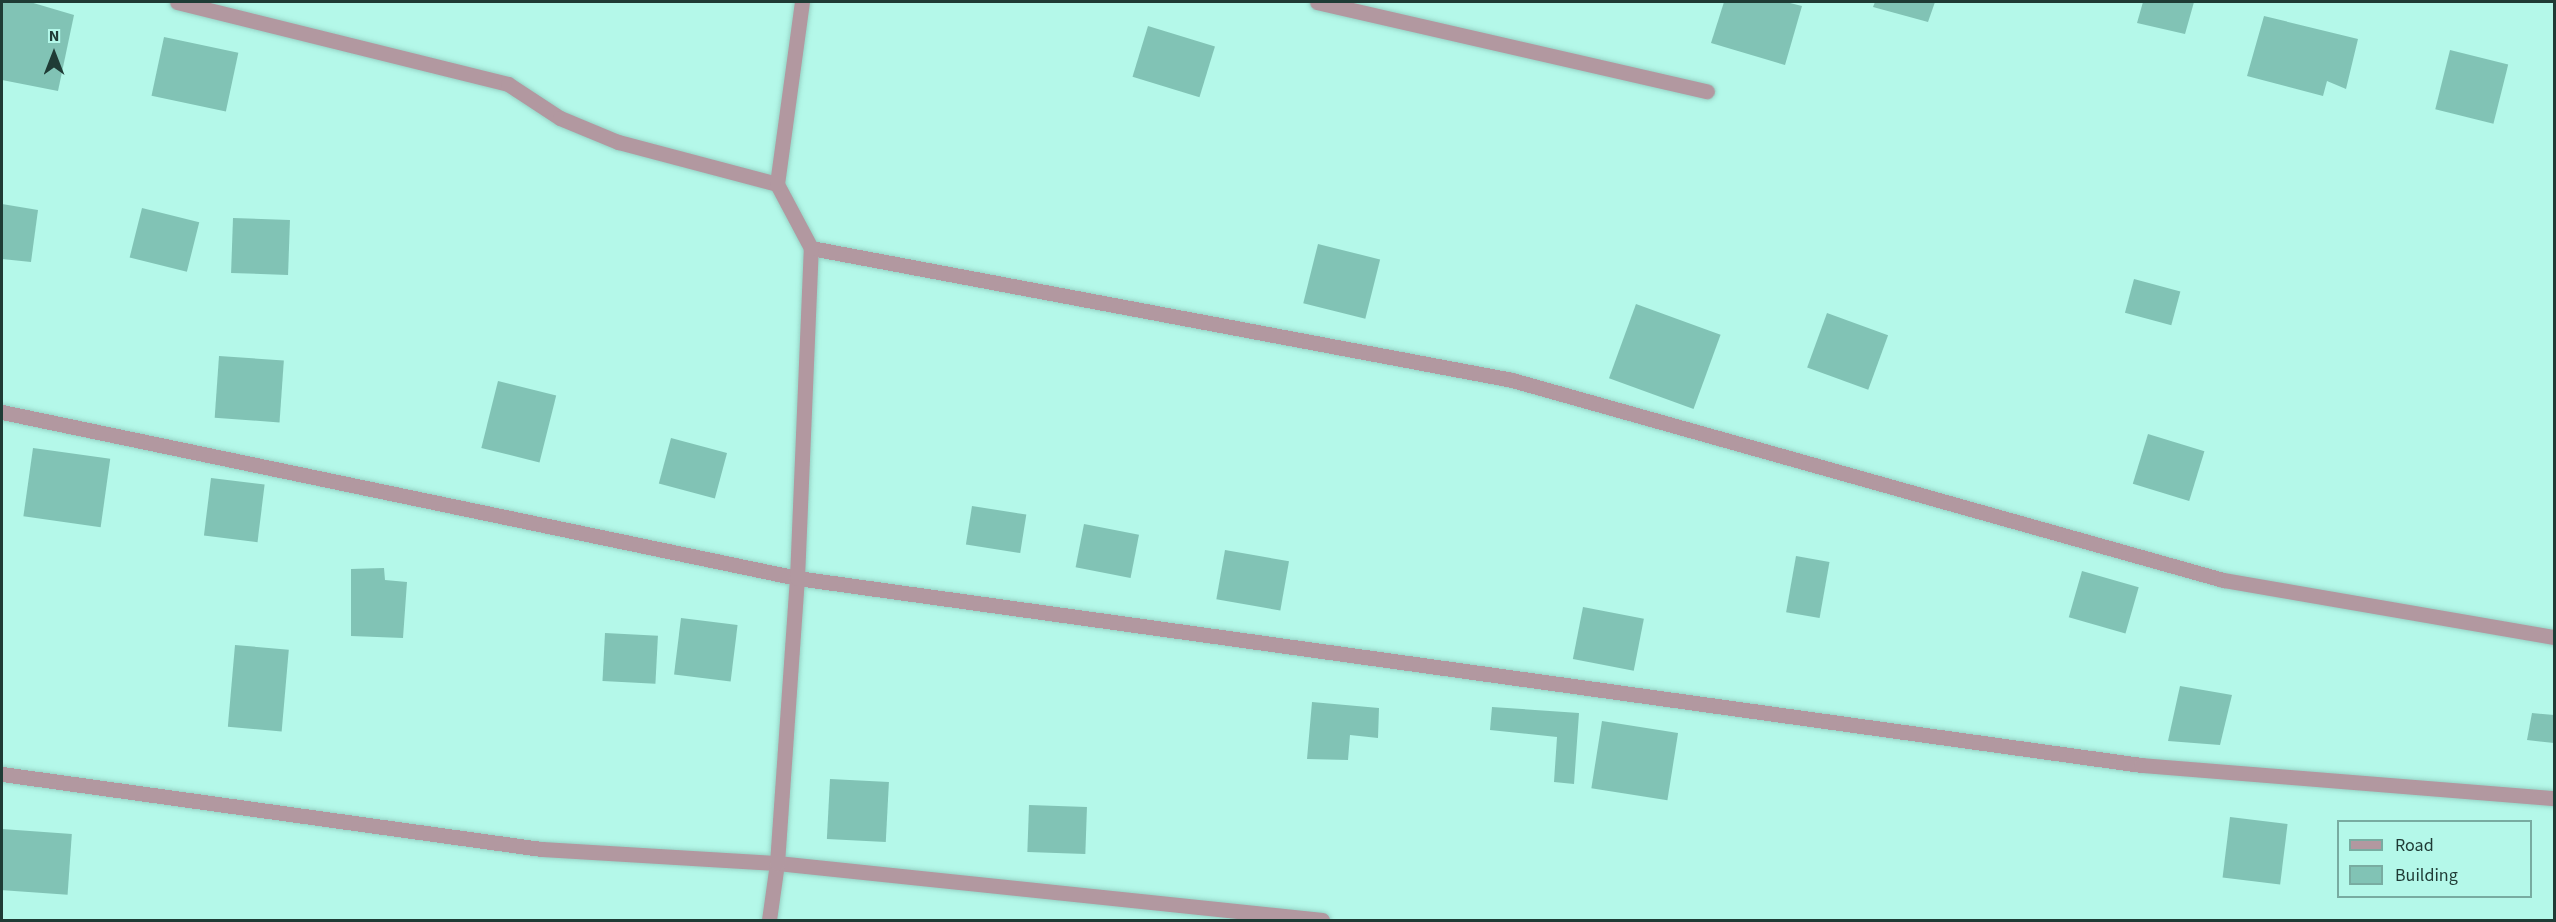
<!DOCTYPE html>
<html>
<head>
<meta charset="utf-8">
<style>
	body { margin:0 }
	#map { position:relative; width:2556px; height:922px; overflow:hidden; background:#b4f8e9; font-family:"Source Sans 3",sans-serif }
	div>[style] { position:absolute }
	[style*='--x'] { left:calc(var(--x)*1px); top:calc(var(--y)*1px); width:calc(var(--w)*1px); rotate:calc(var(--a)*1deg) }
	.building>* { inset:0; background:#81c3b5; transform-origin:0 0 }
	.roads { filter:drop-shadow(0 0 2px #96d2c5) drop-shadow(0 0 2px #96d2c5) }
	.minor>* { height:15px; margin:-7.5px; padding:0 7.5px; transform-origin:7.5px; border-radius:7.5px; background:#b298a0 }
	span { translate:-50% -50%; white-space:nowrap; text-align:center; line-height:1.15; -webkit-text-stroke:5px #b4f8e9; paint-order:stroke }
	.frame { position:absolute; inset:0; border:3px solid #1f3b35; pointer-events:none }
	.legend { position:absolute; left:2337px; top:820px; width:195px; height:78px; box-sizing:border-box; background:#b4f8e9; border:2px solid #78aca1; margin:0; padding:8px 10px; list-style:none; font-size:18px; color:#1f3b35 }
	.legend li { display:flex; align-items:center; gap:12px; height:30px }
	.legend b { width:30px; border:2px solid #78aca1 }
	.north { position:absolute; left:24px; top:24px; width:60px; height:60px; -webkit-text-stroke:4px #b4f8e9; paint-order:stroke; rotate:0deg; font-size:16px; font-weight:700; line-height:24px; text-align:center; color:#1f3b35 }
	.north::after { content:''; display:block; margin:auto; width:21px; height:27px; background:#1f3b35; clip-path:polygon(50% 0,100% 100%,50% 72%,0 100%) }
</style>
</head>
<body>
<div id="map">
	<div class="building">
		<i style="clip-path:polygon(3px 2px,30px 2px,74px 15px,58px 91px,2px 80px)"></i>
		<i style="clip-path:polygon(1724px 2px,1786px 2px,1802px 6px,1785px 65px,1711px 43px)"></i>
		<i style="clip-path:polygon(1875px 2px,1935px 2px,1928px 22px,1873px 7px)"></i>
		<i style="clip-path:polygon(2143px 2px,2194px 2px,2185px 34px,2137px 23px)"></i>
		<i style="clip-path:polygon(2264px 16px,2358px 39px,2346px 89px,2327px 81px,2323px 96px,2247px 76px)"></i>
		<i style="left:1148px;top:26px;width:70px;height:53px;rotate:17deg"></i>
		<i style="left:164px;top:37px;width:76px;height:60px;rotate:12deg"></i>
		<i style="left:2450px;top:50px;width:60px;height:61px;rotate:14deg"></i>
		<i style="clip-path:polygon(2px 204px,38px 210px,31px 262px,2px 259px)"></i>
		<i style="left:142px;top:208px;width:59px;height:51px;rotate:14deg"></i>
		<i style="left:233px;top:218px;width:57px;height:55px;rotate:2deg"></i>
		<i style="left:1318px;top:244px;width:64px;height:61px;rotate:14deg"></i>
		<i style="left:2134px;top:279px;width:48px;height:35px;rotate:15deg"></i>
		<i style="left:1636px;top:304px;width:90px;height:79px;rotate:20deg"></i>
		<i style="left:1827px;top:313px;width:65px;height:58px;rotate:20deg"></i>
		<i style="left:219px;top:356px;width:65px;height:62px;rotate:4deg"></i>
		<i style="left:498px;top:381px;width:60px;height:69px;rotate:14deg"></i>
		<i style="left:2148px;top:434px;width:59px;height:52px;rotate:17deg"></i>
		<i style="left:671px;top:438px;width:58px;height:47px;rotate:15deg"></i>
		<i style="left:33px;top:448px;width:78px;height:69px;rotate:8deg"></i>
		<i style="left:211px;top:478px;width:54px;height:58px;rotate:7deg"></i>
		<i style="left:972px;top:506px;width:55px;height:39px;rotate:9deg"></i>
		<i style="left:1084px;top:524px;width:56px;height:44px;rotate:11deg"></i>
		<i style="left:1225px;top:550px;width:65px;height:50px;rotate:10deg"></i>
		<i style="left:1796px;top:556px;width:34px;height:57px;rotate:10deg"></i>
		<i style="clip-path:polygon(384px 568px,385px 580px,407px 582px,403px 638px,351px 636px,351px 569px)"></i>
		<i style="left:2082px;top:571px;width:59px;height:48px;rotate:16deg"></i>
		<i style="left:1583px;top:607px;width:62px;height:53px;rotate:11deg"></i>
		<i style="left:681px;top:618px;width:57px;height:57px;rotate:7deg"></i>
		<i style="left:605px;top:633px;width:53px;height:48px;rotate:3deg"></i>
		<i style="left:235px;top:645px;width:54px;height:82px;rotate:5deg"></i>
		<i style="clip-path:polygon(2180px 686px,2232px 695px,2220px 745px,2168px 741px)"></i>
		<i style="clip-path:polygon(1312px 702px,1379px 708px,1378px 738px,1350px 735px,1348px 760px,1307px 759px)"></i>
		<i style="clip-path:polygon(1492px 707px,1579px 713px,1574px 784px,1554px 782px,1557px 737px,1490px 730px)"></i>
		<i style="clip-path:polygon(2532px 713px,2554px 715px,2554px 743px,2527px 740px)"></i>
		<i style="left:1602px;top:721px;width:77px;height:68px;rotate:9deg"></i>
		<i style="left:830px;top:779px;width:59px;height:60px;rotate:3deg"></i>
		<i style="left:1029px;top:805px;width:58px;height:47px;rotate:2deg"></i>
		<i style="left:2230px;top:817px;width:58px;height:61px;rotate:7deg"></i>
		<i style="left:2px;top:829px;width:70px;height:61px;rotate:4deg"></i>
	</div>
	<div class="roads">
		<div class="minor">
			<i style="--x:177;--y:2;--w:341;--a:13.9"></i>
			<i style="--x:508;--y:84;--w:62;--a:33.2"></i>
			<i style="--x:560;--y:118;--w:63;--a:22.5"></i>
			<i style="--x:618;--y:142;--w:164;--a:14.8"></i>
			<i style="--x:1317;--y:2;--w:400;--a:12.9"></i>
			<i style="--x:811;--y:248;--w:713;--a:10.66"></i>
			<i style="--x:1512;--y:380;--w:739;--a:15.71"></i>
			<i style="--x:2223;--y:580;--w:336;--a:9.8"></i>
			<i style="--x:2;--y:412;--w:812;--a:11.79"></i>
			<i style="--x:797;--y:578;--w:1357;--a:7.92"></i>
			<i style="--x:2141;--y:765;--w:414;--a:4.6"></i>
			<i style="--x:2;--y:774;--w:544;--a:7.92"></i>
			<i style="--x:541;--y:849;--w:236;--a:3.4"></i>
			<i style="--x:777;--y:863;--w:548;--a:5.97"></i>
			<i style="--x:769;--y:920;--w:58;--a:-82"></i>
			<i style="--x:777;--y:863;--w:286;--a:-86"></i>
			<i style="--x:797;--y:578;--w:330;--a:-87.6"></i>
			<i style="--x:811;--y:248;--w:72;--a:-118"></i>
			<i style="--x:777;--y:184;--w:184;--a:-82.2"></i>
		</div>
	</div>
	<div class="frame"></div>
	<ul class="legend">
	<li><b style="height:8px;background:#b298a0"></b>Road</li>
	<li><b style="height:16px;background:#81c3b5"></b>Building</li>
	</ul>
	<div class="north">N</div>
</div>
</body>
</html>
